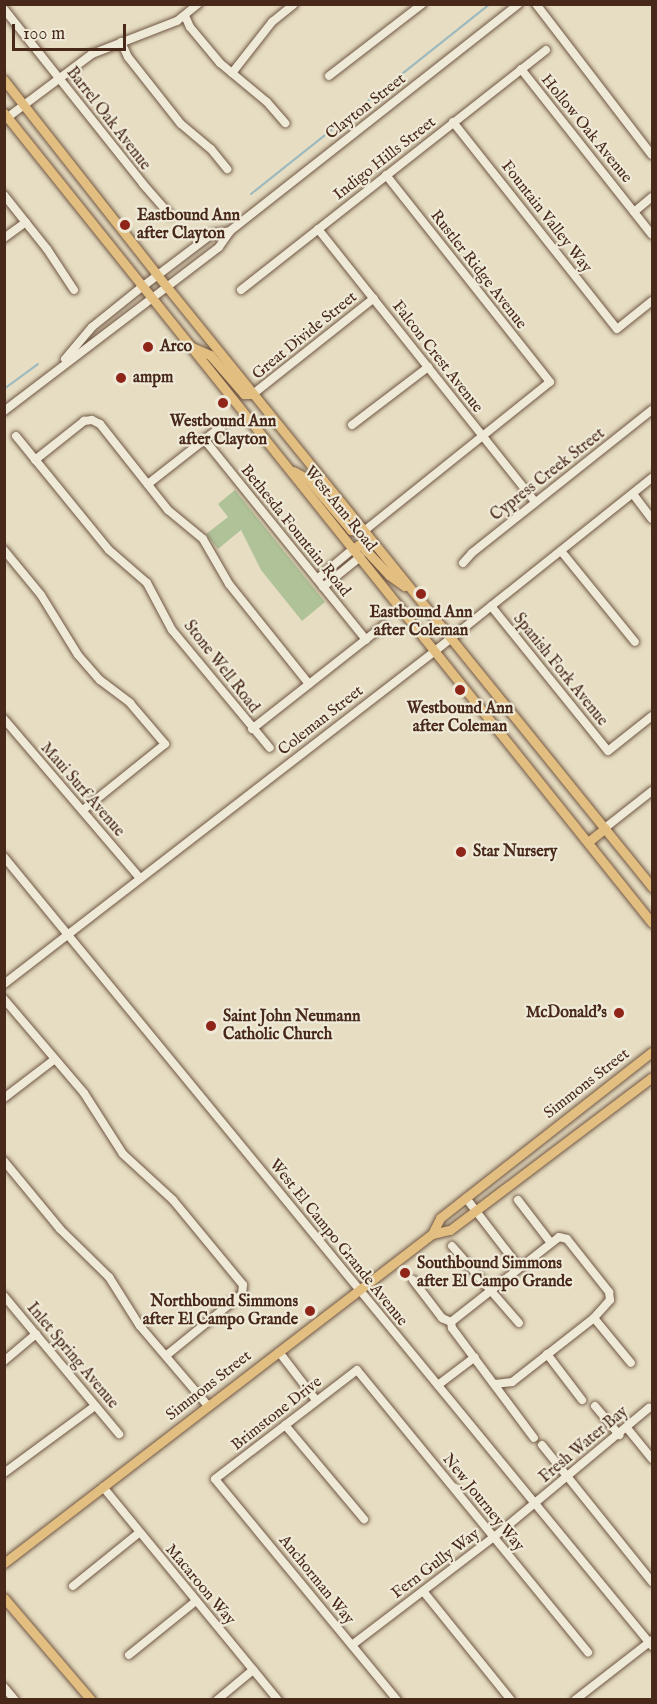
<!DOCTYPE html>
<html>
<head>
<meta charset="utf-8">
<style>
	body { margin:0 }
	#map { position:relative; width:657px; height:1704px; overflow:hidden; background:#e6ddc2; font-family:"IM FELL English",serif }
	div>[style] { position:absolute }
	[style*='--x'] { left:calc(var(--x)*1px); top:calc(var(--y)*1px); width:calc(var(--w)*1px); rotate:calc(var(--a)*1deg) }
	.green>* { inset:0; background:#b0c297 }
	.stream>* { height:2px; margin:-1px; padding:0 1px; transform-origin:1px; border-radius:1px; background:#9bb9be }
	.roads { filter:drop-shadow(0 0 2px #705643) drop-shadow(0 0 2px #705643) }
	.minor>* { height:8px; margin:-4px; padding:0 4px; transform-origin:4px; border-radius:4px; background:#efe9d7 }
	.major>* { height:9px; margin:-4.5px; padding:0 4.5px; transform-origin:4.5px; border-radius:4.5px; background:#e3be81 }
	.dots>* { width:16px; height:16px; translate:-50% -50%; box-sizing:border-box; border:3px solid #efe9d7; border-radius:50% }
	span { translate:-50% -50%; white-space:nowrap; text-align:center; line-height:1.15; -webkit-text-stroke:4.5px #efe9d7; paint-order:stroke }
	.street-label { font-size:16px; color:#482919 }
	.poi-label { font-size:16px; color:#482919; font-weight:700 }
	.left { translate:0 -50%; text-align:left }
	.right { translate:-100% -50%; text-align:right }
	.frame { position:absolute; inset:0; border:6px solid #482919; pointer-events:none }
	.scale { position:absolute; left:12px; top:24px; width:114px; height:27px; box-sizing:border-box; border:3px solid #482919; border-top:0; padding-left:8px; font-size:18px; line-height:21px; white-space:nowrap; color:#482919; -webkit-text-stroke:4px #efe9d7; paint-order:stroke }
</style>
</head>
<body>
<div id="map">
	<div class="green">
		<i style="clip-path:polygon(235px 490px,325px 602px,302px 621px,261px 570px,241px 530px,218px 549px,206px 534px,228px 517px,218px 504px)"></i>
	</div>
	<div class="stream">
		<i style="--x:652;--y:4;--w:1;--a:90"></i>
		<i style="--x:251;--y:194;--w:305;--a:-38.5"></i>
		<i style="--x:4;--y:389;--w:42;--a:-36.3"></i>
	</div>
	<div class="roads">
		<div class="minor">
			<i style="--x:536;--y:4;--w:190;--a:52.5"></i>
			<i style="--x:4;--y:9;--w:223;--a:51.5"></i>
			<i style="--x:143;--y:184;--w:41;--a:48.9"></i>
			<i style="--x:185;--y:16;--w:12;--a:66"></i>
			<i style="--x:190;--y:27;--w:47;--a:50.2"></i>
			<i style="--x:220;--y:63;--w:61;--a:39.7"></i>
			<i style="--x:267;--y:102;--w:28;--a:49"></i>
			<i style="--x:121;--y:42;--w:17;--a:65"></i>
			<i style="--x:128;--y:57;--w:85;--a:51.7"></i>
			<i style="--x:181;--y:124;--w:39;--a:40"></i>
			<i style="--x:211;--y:149;--w:26;--a:51"></i>
			<i style="--x:521;--y:69;--w:211;--a:51.7"></i>
			<i style="--x:232;--y:73;--w:65;--a:-51.9"></i>
			<i style="--x:272;--y:22;--w:28;--a:-39"></i>
			<i style="--x:329;--y:76;--w:118;--a:-37.7"></i>
			<i style="--x:4;--y:120;--w:110;--a:-36.9"></i>
			<i style="--x:92;--y:54;--w:91;--a:-21.2"></i>
			<i style="--x:177;--y:21;--w:27;--a:-39"></i>
			<i style="--x:453;--y:122;--w:264;--a:51.6"></i>
			<i style="--x:617;--y:329;--w:45;--a:-38.7"></i>
			<i style="--x:4;--y:195;--w:69;--a:51.5"></i>
			<i style="--x:47;--y:249;--w:49;--a:56.6"></i>
			<i style="--x:634;--y:212;--w:23;--a:-40"></i>
			<i style="--x:318;--y:229;--w:349;--a:51.5"></i>
			<i style="--x:4;--y:238;--w:27;--a:-36"></i>
			<i style="--x:241;--y:290;--w:388;--a:-38.2"></i>
			<i style="--x:65;--y:359;--w:42;--a:-49.8"></i>
			<i style="--x:92;--y:327;--w:64;--a:-38.7"></i>
			<i style="--x:142;--y:287;--w:88;--a:-37.1"></i>
			<i style="--x:212;--y:234;--w:18;--a:-9"></i>
			<i style="--x:253;--y:394;--w:154;--a:-38.4"></i>
			<i style="--x:4;--y:411;--w:270;--a:-37.3"></i>
			<i style="--x:219;--y:247;--w:19;--a:-55"></i>
			<i style="--x:230;--y:231;--w:367;--a:-38.2"></i>
			<i style="--x:352;--y:425;--w:96;--a:-37.3"></i>
			<i style="--x:16;--y:436;--w:147;--a:50.8"></i>
			<i style="--x:109;--y:550;--w:50;--a:41"></i>
			<i style="--x:147;--y:583;--w:53;--a:62"></i>
			<i style="--x:172;--y:630;--w:153;--a:50.3"></i>
			<i style="--x:204;--y:439;--w:258;--a:51.1"></i>
			<i style="--x:35;--y:460;--w:63;--a:-38.5"></i>
			<i style="--x:84;--y:421;--w:8;--a:-7"></i>
			<i style="--x:92;--y:420;--w:9;--a:27"></i>
			<i style="--x:100;--y:424;--w:110;--a:51.7"></i>
			<i style="--x:168;--y:510;--w:45;--a:39.6"></i>
			<i style="--x:203;--y:539;--w:52;--a:60"></i>
			<i style="--x:229;--y:584;--w:128;--a:51.3"></i>
			<i style="--x:148;--y:484;--w:94;--a:-38.1"></i>
			<i style="--x:633;--y:494;--w:31;--a:53"></i>
			<i style="--x:364;--y:531;--w:238;--a:-38.7"></i>
			<i style="--x:550;--y:382;--w:264;--a:-128.4"></i>
			<i style="--x:4;--y:550;--w:58;--a:50.6"></i>
			<i style="--x:41;--y:595;--w:70;--a:58.3"></i>
			<i style="--x:78;--y:655;--w:33;--a:49"></i>
			<i style="--x:100;--y:680;--w:38;--a:37"></i>
			<i style="--x:130;--y:703;--w:54;--a:49.5"></i>
			<i style="--x:165;--y:744;--w:105;--a:141.2"></i>
			<i style="--x:561;--y:551;--w:117;--a:50.9"></i>
			<i style="--x:463;--y:563;--w:13;--a:-48"></i>
			<i style="--x:472;--y:553;--w:230;--a:-38.5"></i>
			<i style="--x:317;--y:579;--w:47;--a:-39.8"></i>
			<i style="--x:323;--y:587;--w:48;--a:-39"></i>
			<i style="--x:491;--y:606;--w:186;--a:51.1"></i>
			<i style="--x:608;--y:751;--w:56;--a:-38.5"></i>
			<i style="--x:4;--y:719;--w:208;--a:49.5"></i>
			<i style="--x:252;--y:729;--w:168;--a:-38.2"></i>
			<i style="--x:605;--y:828;--w:60;--a:-38.2"></i>
			<i style="--x:4;--y:857;--w:1021;--a:50.6"></i>
			<i style="--x:4;--y:984;--w:545;--a:-37.69"></i>
			<i style="--x:435;--y:651;--w:278;--a:-38.6"></i>
			<i style="--x:4;--y:999;--w:123;--a:49.6"></i>
			<i style="--x:84;--y:1093;--w:72;--a:57.4"></i>
			<i style="--x:123;--y:1154;--w:68;--a:42.6"></i>
			<i style="--x:173;--y:1200;--w:110;--a:50.5"></i>
			<i style="--x:243;--y:1285;--w:9;--a:96"></i>
			<i style="--x:242;--y:1294;--w:97;--a:140.9"></i>
			<i style="--x:4;--y:1098;--w:64;--a:-37.4"></i>
			<i style="--x:4;--y:1161;--w:88;--a:50.5"></i>
			<i style="--x:60;--y:1229;--w:69;--a:44.4"></i>
			<i style="--x:109;--y:1277;--w:58;--a:57.7"></i>
			<i style="--x:140;--y:1326;--w:105;--a:49.6"></i>
			<i style="--x:466;--y:1198;--w:87;--a:52.5"></i>
			<i style="--x:518;--y:1200;--w:54;--a:52.5"></i>
			<i style="--x:452;--y:1246;--w:102;--a:49"></i>
			<i style="--x:413;--y:1280;--w:48;--a:52.7"></i>
			<i style="--x:442;--y:1318;--w:10;--a:24"></i>
			<i style="--x:4;--y:1296;--w:180;--a:50.2"></i>
			<i style="--x:594;--y:1318;--w:58;--a:50.6"></i>
			<i style="--x:451;--y:1322;--w:137;--a:-38.2"></i>
			<i style="--x:559;--y:1237;--w:8;--a:14"></i>
			<i style="--x:567;--y:1239;--w:68;--a:51.6"></i>
			<i style="--x:609;--y:1292;--w:8;--a:83"></i>
			<i style="--x:610;--y:1300;--w:24;--a:132"></i>
			<i style="--x:594;--y:1318;--w:104;--a:142"></i>
			<i style="--x:512;--y:1382;--w:17;--a:173"></i>
			<i style="--x:451;--y:1322;--w:6;--a:81"></i>
			<i style="--x:452;--y:1328;--w:137;--a:53.3"></i>
			<i style="--x:279;--y:1352;--w:61;--a:52.4"></i>
			<i style="--x:547;--y:1354;--w:58;--a:52.7"></i>
			<i style="--x:4;--y:1361;--w:42;--a:-40.2"></i>
			<i style="--x:438;--y:1385;--w:46;--a:-37.1"></i>
			<i style="--x:595;--y:1406;--w:38;--a:50"></i>
			<i style="--x:285;--y:1425;--w:123;--a:50"></i>
			<i style="--x:627;--y:1428;--w:40;--a:51"></i>
			<i style="--x:542;--y:1445;--w:176;--a:51.2"></i>
			<i style="--x:4;--y:1473;--w:113;--a:-36.4"></i>
			<i style="--x:103;--y:1487;--w:276;--a:50.6"></i>
			<i style="--x:73;--y:1586;--w:85;--a:-38.8"></i>
			<i style="--x:423;--y:1591;--w:140;--a:51.1"></i>
			<i style="--x:352;--y:1645;--w:178;--a:-37.3"></i>
			<i style="--x:494;--y:1537;--w:202;--a:-39.8"></i>
			<i style="--x:129;--y:1655;--w:86;--a:-38.9"></i>
			<i style="--x:4;--y:1687;--w:17;--a:50"></i>
			<i style="--x:217;--y:1700;--w:47;--a:-39.8"></i>
			<i style="--x:397;--y:1700;--w:286;--a:-129.5"></i>
			<i style="--x:215;--y:1479;--w:179;--a:-37.5"></i>
			<i style="--x:357;--y:1370;--w:365;--a:50.7"></i>
			<i style="--x:575;--y:1700;--w:98;--a:-37.9"></i>
		</div>
		<div class="major">
			<i style="--x:4;--y:80;--w:263;--a:51.8"></i>
			<i style="--x:167;--y:287;--w:772;--a:51.05"></i>
			<i style="--x:4;--y:113;--w:1037;--a:51.34"></i>
			<i style="--x:192;--y:347;--w:20;--a:24"></i>
			<i style="--x:210;--y:355;--w:52;--a:48.9"></i>
			<i style="--x:244;--y:394;--w:9;--a:0"></i>
			<i style="--x:293;--y:471;--w:17;--a:28"></i>
			<i style="--x:308;--y:479;--w:67;--a:49.9"></i>
			<i style="--x:351;--y:530;--w:13;--a:4"></i>
			<i style="--x:353;--y:549;--w:9;--a:-36"></i>
			<i style="--x:360;--y:544;--w:42;--a:46.9"></i>
			<i style="--x:389;--y:575;--w:19;--a:36"></i>
			<i style="--x:588;--y:842;--w:22;--a:-39"></i>
			<i style="--x:432;--y:1234;--w:18;--a:-13"></i>
			<i style="--x:450;--y:1230;--w:253;--a:-37.1"></i>
			<i style="--x:4;--y:1563;--w:540;--a:-37.55"></i>
			<i style="--x:432;--y:1234;--w:18;--a:-63"></i>
			<i style="--x:440;--y:1218;--w:269;--a:-38.1"></i>
			<i style="--x:4;--y:1598;--w:134;--a:49.5"></i>
		</div>
	</div>
	<div class="dots">
		<i style="left:125px;top:225px;background:#8f2418"></i>
		<i style="left:148px;top:347px;background:#8f2418"></i>
		<i style="left:121px;top:378px;background:#8f2418"></i>
		<i style="left:223px;top:403px;background:#8f2418"></i>
		<i style="left:421px;top:594px;background:#8f2418"></i>
		<i style="left:460px;top:690px;background:#8f2418"></i>
		<i style="left:461px;top:852px;background:#8f2418"></i>
		<i style="left:619px;top:1013px;background:#8f2418"></i>
		<i style="left:211px;top:1026px;background:#8f2418"></i>
		<i style="left:405px;top:1273px;background:#8f2418"></i>
		<i style="left:310px;top:1311px;background:#8f2418"></i>
	</div>
	<div class="street-label">
		<span style="left:366px;top:107px;rotate:-38deg">Clayton Street</span>
		<span style="left:108px;top:119px;rotate:52deg">Barrel Oak Avenue</span>
		<span style="left:586px;top:129px;rotate:51deg">Hollow Oak Avenue</span>
		<span style="left:385px;top:159px;rotate:-38deg">Indigo Hills Street</span>
		<span style="left:546px;top:217px;rotate:52deg">Fountain Valley Way</span>
		<span style="left:478px;top:270px;rotate:52deg">Rustler Ridge Avenue</span>
		<span style="left:305px;top:336px;rotate:-39deg">Great Divide Street</span>
		<span style="left:437px;top:357px;rotate:52deg">Falcon Crest Avenue</span>
		<span style="left:548px;top:475px;rotate:-38deg">Cypress Creek Street</span>
		<span style="left:340px;top:509px;rotate:51deg">West Ann Road</span>
		<span style="left:295px;top:531px;rotate:51deg">Bethesda Fountain Road</span>
		<span style="left:221px;top:667px;rotate:52deg">Stone Well Road</span>
		<span style="left:560px;top:670px;rotate:51deg">Spanish Fork Avenue</span>
		<span style="left:321px;top:721px;rotate:-38deg">Coleman Street</span>
		<span style="left:82px;top:790px;rotate:49deg">Maui Surf Avenue</span>
		<span style="left:587px;top:1084px;rotate:-38deg">Simmons Street</span>
		<span style="left:338px;top:1243px;rotate:51deg">West El Campo Grande Avenue</span>
		<span style="left:72px;top:1356px;rotate:50deg">Inlet Spring Avenue</span>
		<span style="left:209px;top:1386px;rotate:-38deg">Simmons Street</span>
		<span style="left:277px;top:1414px;rotate:-38deg">Brimstone Drive</span>
		<span style="left:584px;top:1445px;rotate:-40deg">Fresh Water Bay</span>
		<span style="left:483px;top:1503px;rotate:51deg">New Journey Way</span>
		<span style="left:436px;top:1564px;rotate:-37deg">Fern Gully Way</span>
		<span style="left:316px;top:1580px;rotate:51deg">Anchorman Way</span>
		<span style="left:200px;top:1585px;rotate:50deg">Macaroon Way</span>
	</div>
	<div class="poi-label">
		<span class="left" style="left:137px;top:225px">Eastbound Ann<br>after Clayton</span>
		<span class="left" style="left:160px;top:347px">Arco</span>
		<span class="left" style="left:133px;top:378px">ampm</span>
		<span style="left:223px;top:431px">Westbound Ann<br>after Clayton</span>
		<span style="left:421px;top:622px">Eastbound Ann<br>after Coleman</span>
		<span style="left:460px;top:718px">Westbound Ann<br>after Coleman</span>
		<span class="left" style="left:473px;top:852px">Star Nursery</span>
		<span class="right" style="left:607px;top:1013px">McDonald's</span>
		<span class="left" style="left:223px;top:1026px">Saint John Neumann<br>Catholic Church</span>
		<span class="left" style="left:417px;top:1273px">Southbound Simmons<br>after El Campo Grande</span>
		<span class="right" style="left:298px;top:1311px">Northbound Simmons<br>after El Campo Grande</span>
	</div>
	<div class="frame"></div>
	<div class="scale">100 m</div>
</div>
</body>
</html>
